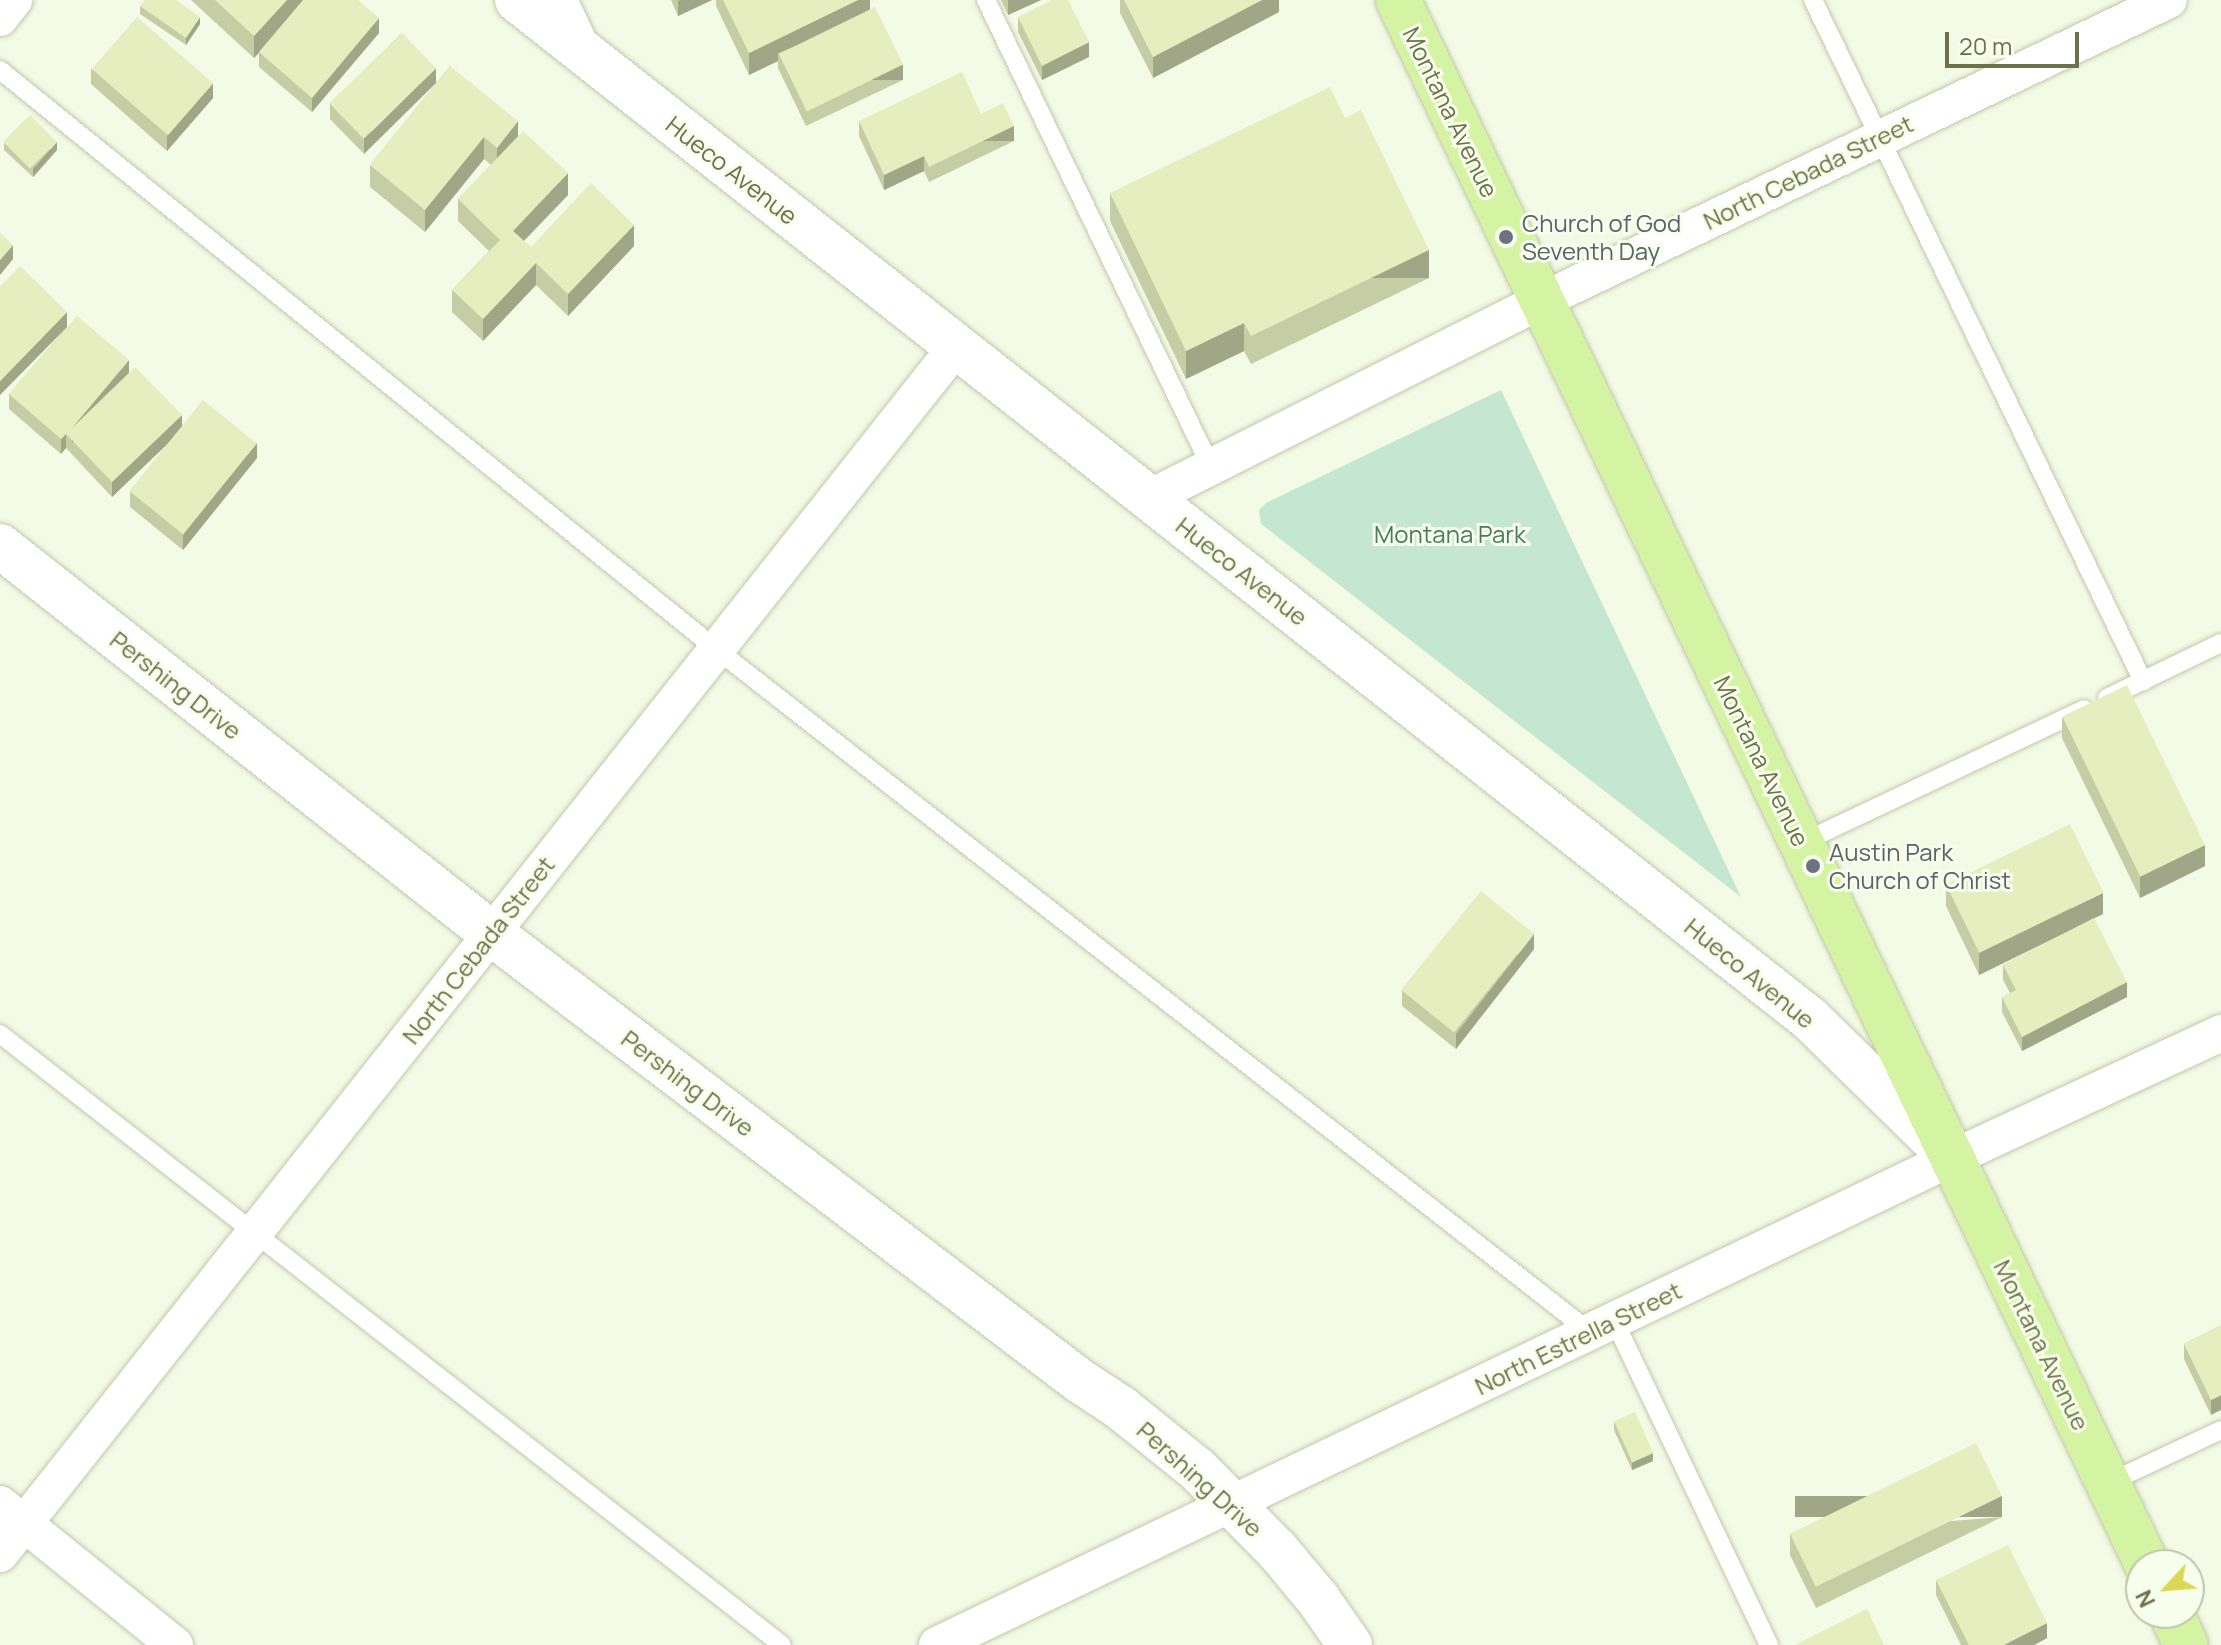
<!DOCTYPE html>
<html>
<head>
<meta charset="utf-8">
<style>
	body { margin:0 }
	#map { position:relative; width:2221px; height:1645px; overflow:hidden; background:#f3fae5; font-family:Manrope,sans-serif }
	div>[style] { position:absolute }
	[style*='--x'] { left:calc(var(--x)*1px); top:calc(var(--y)*1px); width:calc(var(--w)*1px); rotate:calc(var(--a)*1deg) }
	.green>* { inset:0; background:#c5e7d1 }
	.roads { filter:drop-shadow(0 0 2px #c2c8aa) drop-shadow(0 0 2px #c2c8aa) }
	.lane>* { height:18px; margin:-9px; padding:0 9px; transform-origin:9px; border-radius:9px; background:#fff }
	.street>* { height:36px; margin:-18px; padding:0 18px; transform-origin:18px; border-radius:18px; background:#fff }
	.secondary>* { height:44px; margin:-22px; padding:0 22px; transform-origin:22px; border-radius:22px; background:#fff }
	.primary>* { height:44px; margin:-22px; padding:0 22px; transform-origin:22px; border-radius:22px; background:#d4f4a3 }
	.wall>* { inset:0; background:#c6cda4 }
	.shaded-wall>* { inset:0; background:#a1a786; transform-origin:0 0 }
	.building>* { inset:0; background:#e6eebf; transform-origin:0 0 }
	.dots>* { width:22px; height:22px; translate:-50% -50%; box-sizing:border-box; border:4px solid #f7feeb; border-radius:50% }
	span { translate:-50% -50%; white-space:nowrap; text-align:center; line-height:1.15; -webkit-text-stroke:6px #f7feeb; paint-order:stroke }
	.street-label { font-size:24px; color:#6d714c }
	.worship-label { font-size:24px; color:#5b616d }
	.left { translate:0 -50%; text-align:left }
	.park-label { font-size:24px; color:#487c61 }
	.north { position:absolute; left:2125px; top:1549px; width:80px; height:80px; box-sizing:border-box; background:#f7feeb; border:2px solid #c0c6ab; border-radius:50%; rotate:244deg; font-size:22px; font-weight:700; line-height:32px; text-align:center; color:#6d714c }
	.north::after { content:''; display:block; margin:auto; width:28px; height:36px; background:#dbd954; clip-path:polygon(50% 0,100% 100%,50% 72%,0 100%) }
	.scale { position:absolute; left:1945px; top:32px; width:134px; height:36px; box-sizing:border-box; border:4px solid #6d714c; border-top:0; padding-left:10px; font-size:24px; line-height:28px; white-space:nowrap; color:#6d714c; -webkit-text-stroke:6px #f7feeb; paint-order:stroke }
</style>
</head>
<body>
<div id="map">
	<div class="green">
		<i style="clip-path:polygon(1501px 390px,1741px 897px,1261px 524px,1259px 510px,1266px 503px)"></i>
	</div>
	<div class="roads">
		<div class="lane">
			<i style="--x:986;--y:0;--w:518;--a:64.28"></i>
			<i style="--x:1813;--y:0;--w:757;--a:64.15"></i>
			<i style="--x:0;--y:70;--w:921;--a:38.96"></i>
			<i style="--x:716;--y:649;--w:1109;--a:38.01"></i>
			<i style="--x:2107;--y:698;--w:127;--a:-25.8"></i>
			<i style="--x:1801;--y:843;--w:313;--a:-25.3"></i>
			<i style="--x:0;--y:1034;--w:992;--a:38"></i>
			<i style="--x:1614;--y:1320;--w:360;--a:64.5"></i>
			<i style="--x:2108;--y:1483;--w:125;--a:-25.1"></i>
		</div>
		<div class="street">
			<i style="--x:559;--y:0;--w:56;--a:64.8"></i>
			<i style="--x:0;--y:18;--w:23;--a:-52"></i>
			<i style="--x:1149;--y:498;--w:439;--a:-26.7"></i>
			<i style="--x:1541;--y:301;--w:696;--a:-25.61"></i>
			<i style="--x:0;--y:1504;--w:225;--a:38.9"></i>
			<i style="--x:0;--y:1554;--w:1540;--a:-51.62"></i>
			<i style="--x:937;--y:1645;--w:1126;--a:-25.63"></i>
			<i style="--x:1952;--y:1158;--w:297;--a:-24.9"></i>
		</div>
		<div class="secondary">
			<i style="--x:517;--y:0;--w:1645;--a:38.24"></i>
			<i style="--x:1809;--y:1018;--w:197;--a:44.4"></i>
			<i style="--x:0;--y:546;--w:625;--a:38.24"></i>
			<i style="--x:491;--y:933;--w:740;--a:37.26"></i>
			<i style="--x:1080;--y:1381;--w:49;--a:33.4"></i>
			<i style="--x:1121;--y:1408;--w:97;--a:38.8"></i>
			<i style="--x:1197;--y:1469;--w:114;--a:45.4"></i>
			<i style="--x:1277;--y:1550;--w:64;--a:50.1"></i>
			<i style="--x:1318;--y:1599;--w:56;--a:55.2"></i>
		</div>
		<div class="primary">
			<i style="--x:1398;--y:0;--w:1735;--a:64.42"></i>
			<i style="--x:2171;--y:1613;--w:35;--a:65"></i>
		</div>
	</div>
	<div class="wall">
		<i style="clip-path:polygon(191px 0,358px 0,379px 33px,312px 112px,259px 67px,259px 53px,254px 58px)"></i>
		<i style="clip-path:polygon(671px 0,712px 0,678px 16px)"></i>
		<i style="clip-path:polygon(716px 0,870px 0,870px 9px,903px 80px,806px 126px,778px 68px,778px 61px,749px 75px,716px 6px)"></i>
		<i style="clip-path:polygon(1001px 0,1041px 0,1008px 15px)"></i>
		<i style="clip-path:polygon(1120px 0,1279px 0,1279px 12px,1153px 78px,1120px 13px)"></i>
		<i style="clip-path:polygon(140px 6px,200px 24px,186px 45px,140px 14px)"></i>
		<i style="clip-path:polygon(1018px 17px,1089px 57px,1042px 80px,1018px 32px)"></i>
		<i style="clip-path:polygon(402px 33px,364px 154px,330px 119px,330px 104px)"></i>
		<i style="clip-path:polygon(450px 66px,518px 136px,568px 195px,524px 241px,531px 247px,634px 246px,568px 316px,536px 285px,483px 341px,452px 312px,452px 290px,489px 251px,458px 221px,458px 199px,491px 165px,484px 159px,425px 232px,370px 187px,370px 165px)"></i>
		<i style="clip-path:polygon(91px 69px,213px 98px,167px 151px,91px 84px)"></i>
		<i style="clip-path:polygon(981px 114px,1014px 141px,929px 182px,924px 171px,884px 190px,859px 136px,859px 121px)"></i>
		<i style="clip-path:polygon(1345px 118px,1429px 278px,1251px 364px,1244px 351px,1186px 379px,1110px 221px,1110px 193px)"></i>
		<i style="clip-path:polygon(4px 143px,57px 150px,33px 177px,4px 150px)"></i>
		<i style="clip-path:polygon(67px 327px,129px 374px,182px 427px,257px 458px,183px 550px,130px 507px,130px 492px,170px 441px,112px 497px,66px 448px,61px 454px,9px 409px,9px 394px,66px 328px,0 395px)"></i>
		<i style="clip-path:polygon(2062px 717px,2205px 866px,2140px 898px,2062px 738px)"></i>
		<i style="clip-path:polygon(1946px 885px,2103px 914px,2094px 918px,2127px 997px,2022px 1051px,2002px 1012px,2002px 997px,2010px 993px,2003px 980px,2003px 965px,2090px 921px,1979px 975px,1946px 906px)"></i>
		<i style="clip-path:polygon(1534px 949px,1456px 1049px,1402px 1006px,1402px 991px)"></i>
		<i style="clip-path:polygon(2221px 1325px,2211px 1415px,2184px 1359px,2184px 1344px)"></i>
		<i style="clip-path:polygon(1614px 1422px,1653px 1461px,1632px 1470px,1614px 1430px)"></i>
		<i style="clip-path:polygon(2002px 1517px,1816px 1608px,1790px 1555px,1790px 1534px)"></i>
		<i style="clip-path:polygon(1936px 1580px,2047px 1638px,2034px 1645px,1961px 1645px,1936px 1595px)"></i>
	</div>
	<div class="shaded-wall">
		<i style="clip-path:polygon(287px 0,307px 0,254px 58px,254px 36px)"></i>
		<i style="clip-path:polygon(680px 0,712px 0,678px 16px,678px 1px)"></i>
		<i style="clip-path:polygon(858px 0,870px 0,870px 16px,778px 53px,778px 61px,749px 75px,749px 53px)"></i>
		<i style="clip-path:polygon(1008px 0,1041px 0,1008px 15px)"></i>
		<i style="clip-path:polygon(1262px 0,1279px 0,1279px 12px,1153px 78px,1153px 57px)"></i>
		<i style="clip-path:polygon(200px 17px,200px 24px,186px 45px,186px 38px)"></i>
		<i style="clip-path:polygon(379px 18px,379px 33px,312px 112px,312px 98px)"></i>
		<i style="clip-path:polygon(1089px 42px,1089px 57px,1042px 80px,1042px 66px)"></i>
		<i style="left:903px;top:65px;width:15px;height:107px;rotate:90deg"></i>
		<i style="clip-path:polygon(436px 68px,436px 83px,364px 154px,364px 139px)"></i>
		<i style="clip-path:polygon(213px 83px,213px 98px,167px 151px,167px 136px)"></i>
		<i style="clip-path:polygon(518px 121px,518px 143px,497px 169px,497px 148px)"></i>
		<i style="left:1014px;top:126px;width:15px;height:94px;rotate:90deg"></i>
		<i style="clip-path:polygon(484px 137px,484px 159px,425px 232px,425px 210px)"></i>
		<i style="clip-path:polygon(57px 142px,57px 150px,33px 177px,33px 169px)"></i>
		<i style="clip-path:polygon(924px 156px,924px 171px,884px 190px,884px 175px)"></i>
		<i style="clip-path:polygon(568px 173px,568px 195px,513px 252px,513px 231px)"></i>
		<i style="clip-path:polygon(634px 225px,634px 246px,568px 316px,568px 294px)"></i>
		<i style="clip-path:polygon(13px 245px,13px 259px,0 275px,0 260px)"></i>
		<i style="left:1429px;top:250px;width:28px;height:198px;rotate:90deg"></i>
		<i style="clip-path:polygon(536px 263px,536px 285px,483px 341px,483px 319px)"></i>
		<i style="clip-path:polygon(67px 312px,67px 327px,0 395px,0 381px)"></i>
		<i style="clip-path:polygon(1244px 323px,1244px 351px,1186px 379px,1186px 351px)"></i>
		<i style="clip-path:polygon(129px 360px,129px 375px,72px 443px,72px 428px)"></i>
		<i style="clip-path:polygon(182px 415px,182px 430px,112px 497px,112px 482px)"></i>
		<i style="clip-path:polygon(66px 434px,66px 448px,61px 454px,61px 439px)"></i>
		<i style="clip-path:polygon(257px 443px,257px 458px,183px 550px,183px 535px)"></i>
		<i style="clip-path:polygon(2205px 845px,2205px 866px,2140px 898px,2140px 877px)"></i>
		<i style="clip-path:polygon(2103px 893px,2103px 914px,1979px 975px,1979px 953px)"></i>
		<i style="clip-path:polygon(1534px 934px,1534px 949px,1456px 1049px,1456px 1034px)"></i>
		<i style="clip-path:polygon(2127px 982px,2127px 997px,2022px 1051px,2022px 1037px)"></i>
		<i style="clip-path:polygon(2221px 1395px,2221px 1410px,2211px 1415px,2211px 1400px)"></i>
		<i style="clip-path:polygon(1653px 1453px,1653px 1461px,1632px 1470px,1632px 1462px)"></i>
		<i style="left:2002px;top:1496px;width:21px;height:207px;rotate:90deg"></i>
		<i style="clip-path:polygon(2047px 1623px,2047px 1638px,2034px 1645px,2004px 1645px)"></i>
	</div>
	<div class="building">
		<i style="clip-path:polygon(145px 0,176px 0,200px 17px,186px 38px,140px 6px)"></i>
		<i style="clip-path:polygon(215px 0,287px 0,254px 36px)"></i>
		<i style="clip-path:polygon(303px 0,358px 0,379px 18px,312px 98px,259px 52px)"></i>
		<i style="clip-path:polygon(723px 0,858px 0,749px 53px)"></i>
		<i style="clip-path:polygon(1052px 0,1068px 0,1089px 42px,1042px 66px,1018px 17px)"></i>
		<i style="clip-path:polygon(1124px 0,1262px 0,1153px 57px)"></i>
		<i style="left:875px;top:7px;width:64px;height:107px;rotate:64deg"></i>
		<i style="left:137px;top:17px;width:101px;height:69px;rotate:41deg"></i>
		<i style="left:402px;top:33px;width:49px;height:101px;rotate:46deg"></i>
		<i style="clip-path:polygon(450px 66px,518px 121px,497px 148px,484px 137px,425px 210px,370px 165px)"></i>
		<i style="clip-path:polygon(962px 72px,981px 114px,1003px 103px,1014px 126px,929px 167px,924px 156px,884px 175px,859px 121px)"></i>
		<i style="clip-path:polygon(1330px 87px,1345px 118px,1361px 110px,1429px 250px,1251px 336px,1244px 323px,1186px 351px,1110px 193px)"></i>
		<i style="left:30px;top:115px;width:38px;height:38px;rotate:45deg"></i>
		<i style="clip-path:polygon(523px 131px,568px 173px,513px 231px,531px 247px,591px 183px,634px 225px,568px 294px,536px 263px,483px 319px,452px 290px,500px 240px,458px 199px)"></i>
		<i style="clip-path:polygon(0 233px,13px 245px,0 260px)"></i>
		<i style="clip-path:polygon(20px 266px,67px 312px,0 381px,0 286px)"></i>
		<i style="clip-path:polygon(77px 316px,129px 360px,72px 428px,135px 367px,182px 415px,112px 482px,66px 434px,61px 439px,9px 394px)"></i>
		<i style="left:203px;top:400px;width:69px;height:117px;rotate:39deg"></i>
		<i style="left:2127px;top:685px;width:178px;height:72px;rotate:64deg"></i>
		<i style="left:2070px;top:824px;width:76px;height:138px;rotate:64deg"></i>
		<i style="left:1481px;top:891px;width:68px;height:127px;rotate:39deg"></i>
		<i style="clip-path:polygon(2094px 918px,2127px 982px,2022px 1037px,2002px 997px,2016px 990px,2003px 965px)"></i>
		<i style="clip-path:polygon(2221px 1325px,2221px 1395px,2211px 1400px,2184px 1344px)"></i>
		<i style="left:1635px;top:1412px;width:45px;height:23px;rotate:66deg"></i>
		<i style="left:1976px;top:1443px;width:59px;height:207px;rotate:64deg"></i>
		<i style="clip-path:polygon(2008px 1545px,2047px 1623px,2004px 1645px,1969px 1645px,1936px 1580px)"></i>
		<i style="clip-path:polygon(1867px 1609px,1884px 1645px,1798px 1645px,1797px 1644px)"></i>
	</div>
	<div class="dots">
		<i style="left:1506px;top:237px;background:#6b7280"></i>
		<i style="left:1813px;top:866px;background:#6b7280"></i>
	</div>
	<div class="street-label">
		<span style="left:1451px;top:112px;rotate:64deg">Montana Avenue</span>
		<span style="left:732px;top:170px;rotate:38deg">Hueco Avenue</span>
		<span style="left:1808px;top:172px;rotate:-26deg">North Cebada Street</span>
		<span style="left:1242px;top:571px;rotate:38deg">Hueco Avenue</span>
		<span style="left:176px;top:685px;rotate:38deg">Pershing Drive</span>
		<span style="left:1762px;top:761px;rotate:64deg">Montana Avenue</span>
		<span style="left:478px;top:950px;rotate:-52deg">North Cebada Street</span>
		<span style="left:1750px;top:973px;rotate:39deg">Hueco Avenue</span>
		<span style="left:688px;top:1083px;rotate:37deg">Pershing Drive</span>
		<span style="left:1578px;top:1338px;rotate:-26deg">North Estrella Street</span>
		<span style="left:2042px;top:1345px;rotate:64deg">Montana Avenue</span>
		<span style="left:1200px;top:1479px;rotate:42deg">Pershing Drive</span>
	</div>
	<div class="worship-label">
		<span class="left" style="left:1522px;top:237px">Church of God<br>Seventh Day</span>
		<span class="left" style="left:1829px;top:866px">Austin Park<br>Church of Christ</span>
	</div>
	<div class="park-label">
		<span style="left:1450px;top:534px">Montana Park</span>
	</div>
	<div class="north">N</div>
	<div class="scale">20 m</div>
</div>
</body>
</html>
